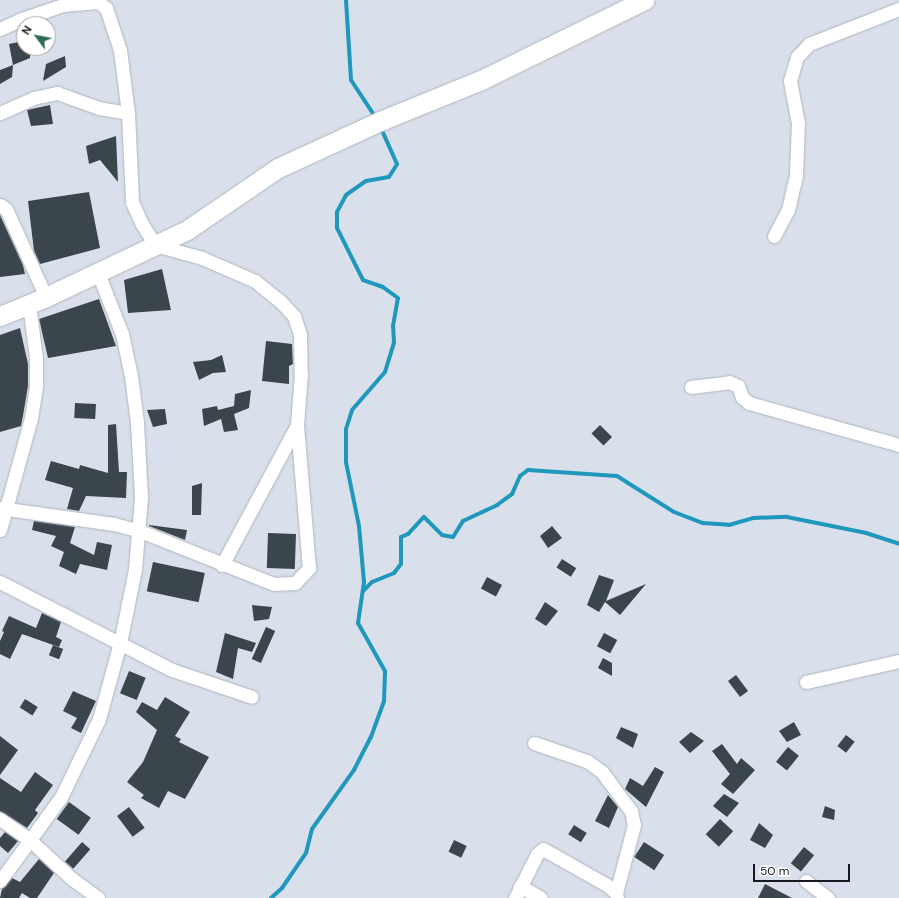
<!DOCTYPE html>
<html>
<head>
<meta charset="utf-8">
<style>
	body { margin:0 }
	#map { position:relative; width:899px; height:898px; overflow:hidden; background:#d9e0eb; font-family:"DM Sans",sans-serif }
	div>[style] { position:absolute }
	[style*='--x'] { left:calc(var(--x)*1px); top:calc(var(--y)*1px); width:calc(var(--w)*1px); rotate:calc(var(--a)*1deg) }
	.stream>* { height:4px; margin:-2px; padding:0 2px; transform-origin:2px; border-radius:2px; background:#1f98bc }
	.building>* { inset:0; background:#3b454c; transform-origin:0 0 }
	.roads { filter:drop-shadow(0 0 1px #afb6c1) drop-shadow(0 0 1px #afb6c1) }
	.street>* { height:13px; margin:-6.5px; padding:0 6.5px; transform-origin:6.5px; border-radius:6.5px; background:#fff }
	.secondary>* { height:19px; margin:-9.5px; padding:0 9.5px; transform-origin:9.5px; border-radius:9.5px; background:#fff }
	span { translate:-50% -50%; white-space:nowrap; text-align:center; line-height:1.15; -webkit-text-stroke:4px #fff; paint-order:stroke }
	.north { position:absolute; left:16px; top:16px; width:40px; height:40px; box-sizing:border-box; background:#fff; border:1px solid #a3a3a5; border-radius:50%; rotate:302deg; font-size:11px; font-weight:700; line-height:16px; text-align:center; color:#181a1f }
	.north::after { content:''; display:block; margin:auto; width:14px; height:18px; background:#306d58; clip-path:polygon(50% 0,100% 100%,50% 72%,0 100%) }
	.scale { position:absolute; left:753px; top:864px; width:97px; height:18px; box-sizing:border-box; border:2px solid #181a1f; border-top:0; padding-left:5px; font-size:12px; line-height:14px; white-space:nowrap; color:#181a1f; -webkit-text-stroke:3px #fff; paint-order:stroke }
</style>
</head>
<body>
<div id="map">
	<div class="stream">
		<i style="--x:346;--y:0;--w:80;--a:86.4"></i>
		<i style="--x:351;--y:80;--w:45;--a:56.7"></i>
		<i style="--x:363;--y:591;--w:13;--a:-45"></i>
		<i style="--x:372;--y:582;--w:24;--a:-22"></i>
		<i style="--x:394;--y:573;--w:11;--a:-52"></i>
		<i style="--x:401;--y:564;--w:27;--a:-90"></i>
		<i style="--x:401;--y:537;--w:8;--a:-23"></i>
		<i style="--x:408;--y:534;--w:23;--a:-47"></i>
		<i style="--x:424;--y:517;--w:25;--a:45"></i>
		<i style="--x:442;--y:535;--w:11;--a:10"></i>
		<i style="--x:453;--y:537;--w:19;--a:-58"></i>
		<i style="--x:463;--y:521;--w:38;--a:-25"></i>
		<i style="--x:497;--y:505;--w:19;--a:-36"></i>
		<i style="--x:512;--y:494;--w:20;--a:-66"></i>
		<i style="--x:520;--y:476;--w:10;--a:-37"></i>
		<i style="--x:528;--y:470;--w:89;--a:3.9"></i>
		<i style="--x:617;--y:476;--w:67;--a:32.3"></i>
		<i style="--x:674;--y:512;--w:31;--a:21"></i>
		<i style="--x:703;--y:523;--w:26;--a:4"></i>
		<i style="--x:729;--y:525;--w:25;--a:-16"></i>
		<i style="--x:753;--y:518;--w:34;--a:-2"></i>
		<i style="--x:787;--y:517;--w:81;--a:11.4"></i>
		<i style="--x:866;--y:533;--w:35;--a:18"></i>
		<i style="--x:271;--y:898;--w:15;--a:-42"></i>
		<i style="--x:282;--y:888;--w:42;--a:-55.6"></i>
		<i style="--x:306;--y:853;--w:25;--a:-76"></i>
		<i style="--x:312;--y:829;--w:72;--a:-54.6"></i>
		<i style="--x:354;--y:770;--w:37;--a:-63"></i>
		<i style="--x:371;--y:737;--w:38;--a:-70"></i>
		<i style="--x:384;--y:701;--w:30;--a:-88"></i>
		<i style="--x:385;--y:671;--w:55;--a:-119.4"></i>
		<i style="--x:358;--y:623;--w:41;--a:-81.7"></i>
		<i style="--x:364;--y:582;--w:56;--a:-95.1"></i>
		<i style="--x:359;--y:526;--w:65;--a:-101.5"></i>
		<i style="--x:346;--y:462;--w:33;--a:-90"></i>
		<i style="--x:346;--y:429;--w:20;--a:-72"></i>
		<i style="--x:352;--y:410;--w:50;--a:-49"></i>
		<i style="--x:385;--y:372;--w:30;--a:-73"></i>
		<i style="--x:394;--y:343;--w:17;--a:-93"></i>
		<i style="--x:393;--y:326;--w:28;--a:-80"></i>
		<i style="--x:398;--y:298;--w:19;--a:-144"></i>
		<i style="--x:383;--y:287;--w:21;--a:-161"></i>
		<i style="--x:363;--y:280;--w:58;--a:-116.6"></i>
		<i style="--x:337;--y:228;--w:16;--a:-90"></i>
		<i style="--x:337;--y:212;--w:19;--a:-62"></i>
		<i style="--x:346;--y:195;--w:24;--a:-35"></i>
		<i style="--x:366;--y:181;--w:23;--a:-10"></i>
		<i style="--x:389;--y:177;--w:15;--a:-58"></i>
		<i style="--x:397;--y:164;--w:42;--a:-114.1"></i>
	</div>
	<div class="building">
		<i style="clip-path:polygon(24px 41px,24px 48px,30px 48px,30px 58px,13px 65px,9px 44px)"></i>
		<i style="clip-path:polygon(65px 56px,66px 67px,43px 81px,46px 64px)"></i>
		<i style="clip-path:polygon(13px 65px,12px 77px,0 84px,0 70px)"></i>
		<i style="clip-path:polygon(50px 105px,53px 124px,31px 126px,27px 110px)"></i>
		<i style="clip-path:polygon(116px 136px,118px 182px,100px 160px,89px 164px,86px 146px)"></i>
		<i style="clip-path:polygon(89px 192px,100px 248px,40px 264px,34px 251px,28px 201px)"></i>
		<i style="clip-path:polygon(0 215px,23px 265px,25px 274px,0 277px)"></i>
		<i style="clip-path:polygon(162px 269px,171px 310px,128px 313px,124px 280px)"></i>
		<i style="clip-path:polygon(99px 299px,116px 346px,48px 358px,39px 319px)"></i>
		<i style="clip-path:polygon(20px 328px,28px 364px,28px 386px,23px 416px,21px 426px,0 432px,0 335px)"></i>
		<i style="clip-path:polygon(266px 341px,292px 344px,293px 364px,289px 366px,289px 384px,262px 381px)"></i>
		<i style="clip-path:polygon(222px 355px,226px 372px,213px 373px,199px 380px,193px 362px,211px 360px)"></i>
		<i style="clip-path:polygon(251px 390px,249px 408px,234px 414px,238px 430px,224px 432px,221px 419px,204px 426px,202px 409px,217px 406px,218px 410px,234px 406px,235px 394px)"></i>
		<i style="left:75px;top:403px;width:21px;height:15px;rotate:3deg"></i>
		<i style="clip-path:polygon(165px 409px,167px 424px,153px 427px,147px 410px)"></i>
		<i style="clip-path:polygon(116px 424px,119px 472px,127px 472px,126px 498px,86px 496px,79px 511px,67px 509px,73px 488px,45px 480px,51px 461px,79px 469px,80px 465px,108px 473px,108px 425px)"></i>
		<i style="left:600px;top:425px;width:17px;height:12px;rotate:45deg"></i>
		<i style="clip-path:polygon(202px 483px,201px 515px,192px 515px,192px 486px)"></i>
		<i style="clip-path:polygon(34px 521px,75px 527px,70px 543px,94px 555px,97px 542px,112px 545px,107px 570px,80px 564px,76px 574px,59px 566px,64px 552px,51px 546px,56px 536px,32px 530px)"></i>
		<i style="clip-path:polygon(149px 525px,187px 530px,185px 540px,149px 526px)"></i>
		<i style="clip-path:polygon(552px 526px,562px 538px,548px 548px,540px 536px)"></i>
		<i style="left:296px;top:534px;width:35px;height:28px;rotate:92deg"></i>
		<i style="left:562px;top:559px;width:17px;height:10px;rotate:33deg"></i>
		<i style="left:153px;top:562px;width:53px;height:30px;rotate:12deg"></i>
		<i style="clip-path:polygon(599px 575px,614px 580px,606px 601px,646px 584px,620px 615px,605px 602px,599px 612px,587px 605px)"></i>
		<i style="left:487px;top:577px;width:17px;height:13px;rotate:28deg"></i>
		<i style="clip-path:polygon(545px 602px,558px 611px,546px 626px,535px 619px)"></i>
		<i style="clip-path:polygon(252px 605px,272px 607px,269px 619px,254px 621px)"></i>
		<i style="clip-path:polygon(42px 613px,61px 622px,56px 637px,62px 640px,59px 647px,22px 634px,10px 659px,0 654px,0 641px,4px 632px,2px 631px,9px 616px,36px 628px)"></i>
		<i style="left:266px;top:627px;width:10px;height:35px;rotate:24deg"></i>
		<i style="clip-path:polygon(225px 633px,256px 643px,252px 652px,238px 648px,233px 679px,216px 672px)"></i>
		<i style="left:604px;top:633px;width:15px;height:15px;rotate:28deg"></i>
		<i style="left:53px;top:645px;width:11px;height:11px;rotate:22deg"></i>
		<i style="clip-path:polygon(603px 658px,612px 663px,612px 676px,598px 668px)"></i>
		<i style="left:129px;top:671px;width:18px;height:24px;rotate:22deg"></i>
		<i style="left:736px;top:675px;width:20px;height:10px;rotate:53deg"></i>
		<i style="clip-path:polygon(73px 691px,96px 701px,81px 733px,71px 728px,77px 718px,63px 711px)"></i>
		<i style="clip-path:polygon(165px 697px,190px 712px,175px 736px,181px 739px,179px 742px,209px 757px,185px 799px,168px 791px,159px 808px,141px 798px,144px 795px,127px 782px,143px 762px,157px 730px,136px 712px,142px 702px,157px 710px)"></i>
		<i style="left:25px;top:699px;width:15px;height:10px;rotate:32deg"></i>
		<i style="clip-path:polygon(794px 722px,801px 735px,787px 742px,779px 731px)"></i>
		<i style="clip-path:polygon(621px 727px,638px 734px,633px 748px,616px 738px)"></i>
		<i style="clip-path:polygon(691px 732px,704px 741px,690px 753px,679px 742px)"></i>
		<i style="left:846px;top:735px;width:11px;height:14px;rotate:38deg"></i>
		<i style="clip-path:polygon(0 736px,18px 750px,0 775px)"></i>
		<i style="clip-path:polygon(722px 744px,737px 764px,741px 758px,755px 770px,733px 794px,721px 784px,730px 774px,712px 751px)"></i>
		<i style="left:788px;top:747px;width:14px;height:19px;rotate:39deg"></i>
		<i style="clip-path:polygon(655px 767px,664px 772px,646px 807px,625px 789px,630px 778px,643px 786px)"></i>
		<i style="clip-path:polygon(35px 772px,53px 785px,35px 810px,38px 813px,27px 828px,0 811px,0 778px,21px 792px)"></i>
		<i style="clip-path:polygon(724px 794px,739px 803px,727px 817px,713px 806px)"></i>
		<i style="clip-path:polygon(608px 795px,618px 807px,609px 828px,595px 821px)"></i>
		<i style="left:69px;top:802px;width:27px;height:21px;rotate:36deg"></i>
		<i style="clip-path:polygon(825px 806px,835px 810px,834px 820px,822px 817px)"></i>
		<i style="left:129px;top:807px;width:26px;height:15px;rotate:53deg"></i>
		<i style="left:720px;top:819px;width:18px;height:21px;rotate:43deg"></i>
		<i style="clip-path:polygon(759px 823px,773px 835px,765px 848px,750px 840px)"></i>
		<i style="left:574px;top:825px;width:15px;height:11px;rotate:32deg"></i>
		<i style="clip-path:polygon(5px 832px,18px 841px,8px 853px,0 846px,0 838px)"></i>
		<i style="left:454px;top:840px;width:14px;height:13px;rotate:25deg"></i>
		<i style="left:82px;top:842px;width:11px;height:26px;rotate:41deg"></i>
		<i style="left:644px;top:842px;width:24px;height:18px;rotate:33deg"></i>
		<i style="left:804px;top:847px;width:13px;height:21px;rotate:39deg"></i>
		<i style="clip-path:polygon(39px 859px,54px 873px,37px 898px,30px 898px,22px 893px,19px 898px,0 898px,2px 889px,12px 878px,20px 882px)"></i>
		<i style="clip-path:polygon(765px 884px,792px 898px,758px 898px)"></i>
	</div>
	<div class="roads">
		<div class="street">
			<i style="--x:0;--y:29;--w:21;--a:-25"></i>
			<i style="--x:19;--y:20;--w:46;--a:-18.8"></i>
			<i style="--x:63;--y:5;--w:35;--a:-5"></i>
			<i style="--x:98;--y:2;--w:10;--a:37"></i>
			<i style="--x:106;--y:8;--w:44;--a:71.6"></i>
			<i style="--x:120;--y:50;--w:64;--a:82.8"></i>
			<i style="--x:128;--y:113;--w:89;--a:87.4"></i>
			<i style="--x:132;--y:202;--w:24;--a:66"></i>
			<i style="--x:142;--y:224;--w:25;--a:58"></i>
			<i style="--x:155;--y:245;--w:49;--a:15.5"></i>
			<i style="--x:202;--y:258;--w:58;--a:23.5"></i>
			<i style="--x:255;--y:281;--w:32;--a:39"></i>
			<i style="--x:280;--y:301;--w:21;--a:47"></i>
			<i style="--x:294;--y:316;--w:20;--a:72"></i>
			<i style="--x:300;--y:335;--w:39;--a:89"></i>
			<i style="--x:301;--y:374;--w:51;--a:94.5"></i>
			<i style="--x:297;--y:425;--w:159;--a:118.2"></i>
			<i style="--x:0;--y:113;--w:36;--a:-24"></i>
			<i style="--x:33;--y:98;--w:25;--a:-12"></i>
			<i style="--x:57;--y:93;--w:45;--a:19.7"></i>
			<i style="--x:99;--y:108;--w:29;--a:10"></i>
			<i style="--x:0;--y:205;--w:7;--a:34"></i>
			<i style="--x:6;--y:209;--w:97;--a:65.6"></i>
			<i style="--x:774;--y:236;--w:30;--a:-62"></i>
			<i style="--x:788;--y:210;--w:37;--a:-77"></i>
			<i style="--x:796;--y:174;--w:51;--a:-87.8"></i>
			<i style="--x:798;--y:123;--w:43;--a:-100.8"></i>
			<i style="--x:790;--y:81;--w:25;--a:-74"></i>
			<i style="--x:797;--y:57;--w:18;--a:-47"></i>
			<i style="--x:809;--y:44;--w:97;--a:-21.3"></i>
			<i style="--x:691;--y:387;--w:38;--a:-7"></i>
			<i style="--x:729;--y:382;--w:10;--a:24"></i>
			<i style="--x:738;--y:386;--w:12;--a:70"></i>
			<i style="--x:742;--y:397;--w:9;--a:41"></i>
			<i style="--x:749;--y:403;--w:156;--a:15.6"></i>
			<i style="--x:0;--y:508;--w:115;--a:8"></i>
			<i style="--x:114;--y:524;--w:27;--a:15"></i>
			<i style="--x:140;--y:531;--w:144;--a:21.6"></i>
			<i style="--x:274;--y:584;--w:21;--a:-3"></i>
			<i style="--x:295;--y:583;--w:21;--a:-47"></i>
			<i style="--x:309;--y:568;--w:144;--a:-94.8"></i>
			<i style="--x:0;--y:530;--w:116;--a:-74.5"></i>
			<i style="--x:31;--y:418;--w:31;--a:-81"></i>
			<i style="--x:36;--y:387;--w:29;--a:-90"></i>
			<i style="--x:36;--y:358;--w:53;--a:-97.5"></i>
			<i style="--x:0;--y:582;--w:193;--a:27.1"></i>
			<i style="--x:172;--y:670;--w:84;--a:18.6"></i>
			<i style="--x:806;--y:682;--w:95;--a:-12.7"></i>
			<i style="--x:534;--y:743;--w:56;--a:18.8"></i>
			<i style="--x:587;--y:761;--w:19;--a:36"></i>
			<i style="--x:602;--y:772;--w:49;--a:53.4"></i>
			<i style="--x:631;--y:811;--w:14;--a:78"></i>
			<i style="--x:634;--y:825;--w:70;--a:104.8"></i>
			<i style="--x:0;--y:819;--w:35;--a:35"></i>
			<i style="--x:29;--y:839;--w:59;--a:42.9"></i>
			<i style="--x:72;--y:879;--w:32;--a:36"></i>
			<i style="--x:0;--y:881;--w:104;--a:-54"></i>
			<i style="--x:61;--y:797;--w:87;--a:-64"></i>
			<i style="--x:99;--y:719;--w:79;--a:-74.6"></i>
			<i style="--x:120;--y:643;--w:76;--a:-78.5"></i>
			<i style="--x:135;--y:569;--w:72;--a:-85.2"></i>
			<i style="--x:141;--y:497;--w:75;--a:-93.1"></i>
			<i style="--x:137;--y:422;--w:46;--a:-97.4"></i>
			<i style="--x:131;--y:376;--w:43;--a:-102.1"></i>
			<i style="--x:122;--y:334;--w:66;--a:-111.5"></i>
			<i style="--x:806;--y:881;--w:28;--a:38"></i>
			<i style="--x:520;--y:886;--w:24;--a:30"></i>
			<i style="--x:515;--y:898;--w:49;--a:-63.4"></i>
			<i style="--x:537;--y:854;--w:8;--a:-40"></i>
			<i style="--x:543;--y:849;--w:73;--a:29.4"></i>
			<i style="--x:607;--y:885;--w:12;--a:42"></i>
			<i style="--x:616;--y:893;--w:5;--a:79"></i>
		</div>
		<div class="secondary">
			<i style="--x:0;--y:316;--w:50;--a:-22.4"></i>
			<i style="--x:46;--y:297;--w:156;--a:-25.4"></i>
			<i style="--x:187;--y:230;--w:110;--a:-34.3"></i>
			<i style="--x:278;--y:168;--w:112;--a:-24.7"></i>
			<i style="--x:380;--y:121;--w:109;--a:-22.1"></i>
			<i style="--x:481;--y:80;--w:182;--a:-26.1"></i>
		</div>
	</div>
	<div class="north">N</div>
	<div class="scale">50 m</div>
</div>
</body>
</html>
